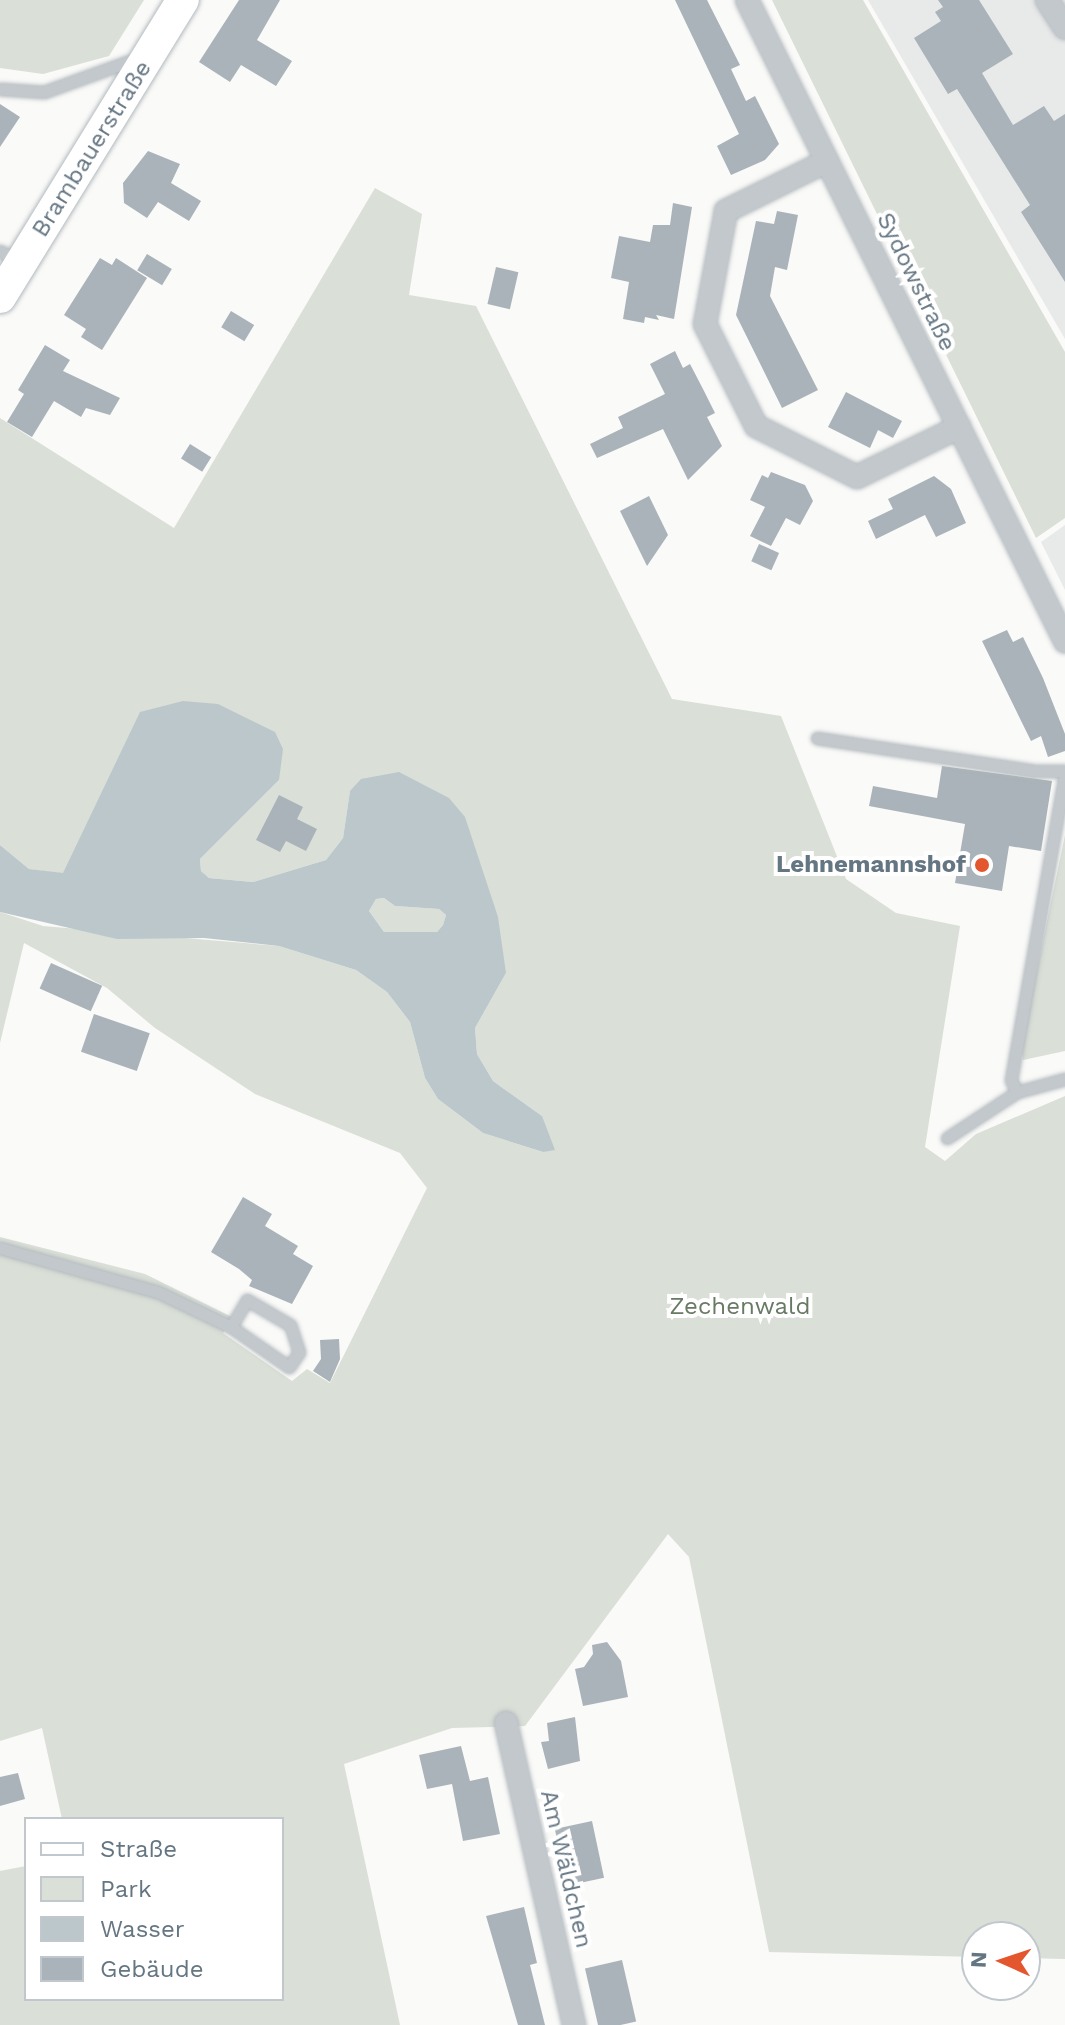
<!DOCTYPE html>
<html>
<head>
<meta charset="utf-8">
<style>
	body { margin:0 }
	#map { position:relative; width:1065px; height:2025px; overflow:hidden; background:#fafaf8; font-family:"Work Sans",sans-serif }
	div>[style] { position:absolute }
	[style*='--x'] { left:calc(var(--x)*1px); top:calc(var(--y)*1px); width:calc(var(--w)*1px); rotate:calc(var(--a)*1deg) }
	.built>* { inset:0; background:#e8e9e9 }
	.green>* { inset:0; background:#dadfd7 }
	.water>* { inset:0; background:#bbc7cb }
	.building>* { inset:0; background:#aab3b9; transform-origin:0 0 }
	.roads { filter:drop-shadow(0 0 2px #b3babf) drop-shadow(0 0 2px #b3babf) }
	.service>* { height:11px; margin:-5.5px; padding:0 5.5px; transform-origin:5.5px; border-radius:5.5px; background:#c3c8cc }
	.minor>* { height:22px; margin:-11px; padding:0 11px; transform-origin:11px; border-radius:11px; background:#c3c8cc }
	.secondary>* { height:32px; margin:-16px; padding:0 16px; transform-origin:16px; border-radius:16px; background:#fff }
	.dots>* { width:22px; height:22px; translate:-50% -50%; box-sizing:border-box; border:4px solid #fff; border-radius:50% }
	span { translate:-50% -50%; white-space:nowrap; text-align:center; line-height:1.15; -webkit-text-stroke:8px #fff; paint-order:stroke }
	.street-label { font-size:24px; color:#657683 }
	.poi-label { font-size:24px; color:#657683; font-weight:700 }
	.right { translate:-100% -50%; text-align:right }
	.park-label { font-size:24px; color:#687a64 }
	.legend { position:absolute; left:24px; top:1817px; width:260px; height:184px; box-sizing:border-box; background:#fff; border:2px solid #c1c8cd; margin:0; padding:10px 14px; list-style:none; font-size:24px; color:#657683 }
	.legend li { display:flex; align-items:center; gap:16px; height:40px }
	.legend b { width:40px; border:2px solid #c1c8cd }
	.north { position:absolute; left:961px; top:1921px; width:80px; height:80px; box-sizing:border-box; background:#fff; border:2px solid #c1c8cd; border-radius:50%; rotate:273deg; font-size:22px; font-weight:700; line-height:32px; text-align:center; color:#657683 }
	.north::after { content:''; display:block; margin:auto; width:28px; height:36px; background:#e4572e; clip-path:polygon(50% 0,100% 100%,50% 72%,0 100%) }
</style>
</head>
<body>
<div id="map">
	<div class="built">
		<i style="clip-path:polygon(868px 0,1065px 0,1065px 339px)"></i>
		<i style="clip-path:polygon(1065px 525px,1065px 590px,1041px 542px)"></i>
	</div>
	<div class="green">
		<i style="clip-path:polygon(0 0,144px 0,109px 56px,43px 74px,0 68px)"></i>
		<i style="clip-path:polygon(772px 0,863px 0,1065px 352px,1065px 518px,1036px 538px)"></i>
		<i style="clip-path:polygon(375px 188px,422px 214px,409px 295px,476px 306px,672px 699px,781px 716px,846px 879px,896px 913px,960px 926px,925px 1147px,945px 1161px,976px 1134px,1065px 1096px,1065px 1959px,1025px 1958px,1025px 1937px,977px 1937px,977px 1957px,769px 1952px,689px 1557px,668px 1534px,525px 1726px,452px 1728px,344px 1764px,400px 2025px,0 2025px,0 1871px,26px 1866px,26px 1999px,282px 1999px,282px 1819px,62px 1819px,42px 1728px,0 1741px,0 1237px,145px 1274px,232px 1317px,223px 1333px,292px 1381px,307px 1369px,330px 1383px,427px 1188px,400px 1153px,255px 1094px,155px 1028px,107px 988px,24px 943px,0 1043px,0 912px,43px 926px,279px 946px,356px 970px,387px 992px,410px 1022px,425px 1078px,438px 1099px,483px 1133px,543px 1152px,542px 1116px,493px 1081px,477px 1054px,475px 1028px,506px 973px,350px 791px,343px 838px,326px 860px,253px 882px,209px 878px,201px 871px,200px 859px,279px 780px,73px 856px,63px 874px,29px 869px,0 845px,0 418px,174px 528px)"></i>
		<i style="clip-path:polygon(1065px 835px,1065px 1051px,1023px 1060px,1021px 1046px)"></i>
		<i style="clip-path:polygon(384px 898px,395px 906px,439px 909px,446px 915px,443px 925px,437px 932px,384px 932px,369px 911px,376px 899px)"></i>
	</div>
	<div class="water">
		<i style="clip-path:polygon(evenodd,183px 701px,218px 704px,275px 732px,283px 749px,279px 780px,200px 859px,201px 871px,209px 878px,253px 882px,326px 860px,343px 838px,350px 791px,361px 779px,399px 772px,449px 798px,465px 817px,498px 917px,506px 973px,475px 1028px,477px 1054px,493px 1081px,542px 1116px,555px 1150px,543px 1152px,483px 1133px,438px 1099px,425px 1078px,410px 1022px,387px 992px,356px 970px,279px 946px,204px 938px,117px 939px,0 912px,0 845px,29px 869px,63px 873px,140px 712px,183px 701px,384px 898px,395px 906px,439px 909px,446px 915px,443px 925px,437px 932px,384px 932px,369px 911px,376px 899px,384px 898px)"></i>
	</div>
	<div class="building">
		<i style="clip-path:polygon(239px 0,280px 0,257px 40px,292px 61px,276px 86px,241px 65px,230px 82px,199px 62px)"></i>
		<i style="clip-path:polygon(675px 0,707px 0,740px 65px,731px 69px,746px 101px,755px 96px,779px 144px,765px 160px,731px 175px,717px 146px,739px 134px)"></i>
		<i style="clip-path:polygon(938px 0,979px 0,1013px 54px,982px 73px,1013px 125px,1044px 106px,1054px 121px,1065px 114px,1065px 282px,1021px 212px,1030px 205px,957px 89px,948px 94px,914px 38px,941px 21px,935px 12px,943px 7px)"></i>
		<i style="clip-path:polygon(0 104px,20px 117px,0 147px)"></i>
		<i style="clip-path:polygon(148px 151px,180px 164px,171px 183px,201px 201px,189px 221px,158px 202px,147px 218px,124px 203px,123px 183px)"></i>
		<i style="clip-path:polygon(673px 203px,692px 207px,674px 319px,656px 315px,659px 320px,645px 317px,644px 323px,623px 319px,629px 282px,611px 278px,619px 236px,650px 242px,653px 225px,670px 225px)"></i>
		<i style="clip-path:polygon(777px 211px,798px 215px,787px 270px,775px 267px,770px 296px,818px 390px,782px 408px,736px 315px,756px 221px,774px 224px)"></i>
		<i style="left:147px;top:254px;width:29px;height:19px;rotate:31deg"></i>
		<i style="clip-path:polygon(100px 258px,112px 265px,116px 258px,147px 278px,102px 350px,81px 337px,86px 329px,64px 315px)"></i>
		<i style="left:496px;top:267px;width:23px;height:38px;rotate:13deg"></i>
		<i style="left:231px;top:311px;width:27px;height:19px;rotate:31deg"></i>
		<i style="clip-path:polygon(45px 345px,70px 360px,63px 371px,120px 398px,110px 415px,86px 408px,81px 417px,54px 401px,32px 437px,7px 422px,24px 394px,18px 390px)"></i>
		<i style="clip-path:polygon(675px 351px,683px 368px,690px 364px,703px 389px,715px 413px,707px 417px,722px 446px,688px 480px,663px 429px,597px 458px,590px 444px,623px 428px,618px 417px,665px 394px,650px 364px)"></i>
		<i style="clip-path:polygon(846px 392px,902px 421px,893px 438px,878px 430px,870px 448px,828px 427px)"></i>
		<i style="left:190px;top:444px;width:25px;height:17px;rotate:32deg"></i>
		<i style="clip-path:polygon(771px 472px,805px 485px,813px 501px,800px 525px,786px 518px,771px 546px,750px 536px,765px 507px,750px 500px,762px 475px,768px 478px)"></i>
		<i style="clip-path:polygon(934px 476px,951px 489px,966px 523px,936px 537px,925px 515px,876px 539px,868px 521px,893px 509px,888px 499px)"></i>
		<i style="clip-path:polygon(649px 496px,668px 535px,647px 566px,620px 511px)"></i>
		<i style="left:759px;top:544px;width:22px;height:19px;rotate:24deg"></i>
		<i style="clip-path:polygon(1007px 630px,1013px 642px,1023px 637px,1043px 678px,1065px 734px,1065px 751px,1048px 757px,1041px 736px,1031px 741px,982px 641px)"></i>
		<i style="clip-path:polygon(942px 766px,1052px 781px,1041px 851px,1009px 846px,1002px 891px,955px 883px,965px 824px,869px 806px,873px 786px,937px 798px)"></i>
		<i style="clip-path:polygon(279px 795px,303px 807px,297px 819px,317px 829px,306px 851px,286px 841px,280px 852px,256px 840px)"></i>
		<i style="left:51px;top:963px;width:56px;height:28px;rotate:24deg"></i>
		<i style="left:94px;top:1014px;width:59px;height:40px;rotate:19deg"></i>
		<i style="clip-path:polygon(243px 1197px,272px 1214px,265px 1226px,298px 1246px,293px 1254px,313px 1266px,292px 1304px,249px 1286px,252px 1280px,239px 1269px,211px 1252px)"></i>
		<i style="clip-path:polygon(339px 1339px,340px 1359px,330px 1382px,313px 1371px,321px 1359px,320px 1340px)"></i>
		<i style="clip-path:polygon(607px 1642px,621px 1661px,628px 1697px,583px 1706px,575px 1669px,584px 1667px,593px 1654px,592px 1645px)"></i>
		<i style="clip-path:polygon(575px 1717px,580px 1761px,548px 1769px,541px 1742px,549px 1741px,547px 1723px)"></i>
		<i style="clip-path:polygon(461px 1746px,470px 1781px,488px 1777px,500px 1834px,463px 1841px,452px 1784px,427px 1789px,419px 1755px)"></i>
		<i style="clip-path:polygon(18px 1773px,25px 1799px,0 1806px,0 1777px)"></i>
		<i style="left:592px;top:1821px;width:58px;height:38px;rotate:78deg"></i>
		<i style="clip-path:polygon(524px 1907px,537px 1963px,530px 1965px,545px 2025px,518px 2025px,486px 1916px)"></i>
		<i style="left:622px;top:1960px;width:63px;height:38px;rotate:77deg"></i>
	</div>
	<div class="roads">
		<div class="service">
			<i style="--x:0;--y:89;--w:44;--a:3.9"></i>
			<i style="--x:44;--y:92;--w:100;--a:-19.9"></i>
			<i style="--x:0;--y:251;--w:21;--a:29"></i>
			<i style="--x:817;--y:738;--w:219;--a:8.6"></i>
			<i style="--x:1034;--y:771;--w:31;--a:0"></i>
			<i style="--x:1017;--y:1092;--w:13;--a:-117"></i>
			<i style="--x:1011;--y:1080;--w:312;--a:-80"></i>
			<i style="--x:947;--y:1138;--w:84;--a:-33.3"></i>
			<i style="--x:1017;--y:1092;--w:50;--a:-15.2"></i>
			<i style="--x:0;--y:1248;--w:164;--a:15.6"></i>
			<i style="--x:158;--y:1292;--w:81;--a:25.6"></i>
			<i style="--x:231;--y:1327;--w:70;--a:34.6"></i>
			<i style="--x:289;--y:1367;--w:18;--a:-56"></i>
			<i style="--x:299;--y:1352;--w:28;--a:-108"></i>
			<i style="--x:290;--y:1325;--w:50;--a:-149.8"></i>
			<i style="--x:247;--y:1300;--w:31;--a:121"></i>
		</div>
		<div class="minor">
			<i style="--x:747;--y:0;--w:716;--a:63.61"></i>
			<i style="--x:1047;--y:0;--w:33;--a:57"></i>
			<i style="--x:827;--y:161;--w:113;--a:153.7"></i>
			<i style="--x:726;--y:211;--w:115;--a:100.5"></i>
			<i style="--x:705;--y:324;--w:114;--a:63.4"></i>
			<i style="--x:756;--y:426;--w:113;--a:26.8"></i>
			<i style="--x:857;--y:477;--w:114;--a:-26.1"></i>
			<i style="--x:506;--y:1723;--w:310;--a:77.3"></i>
		</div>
		<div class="secondary">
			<i style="--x:0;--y:297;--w:349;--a:-58.4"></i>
		</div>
	</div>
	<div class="dots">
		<i style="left:982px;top:865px;background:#e4572e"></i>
	</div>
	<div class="street-label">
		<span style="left:92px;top:149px;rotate:-58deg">Brambauerstraße</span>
		<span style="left:916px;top:282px;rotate:64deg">Sydowstraße</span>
		<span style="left:566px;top:1869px;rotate:77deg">Am Wäldchen</span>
	</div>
	<div class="poi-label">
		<span class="right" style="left:966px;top:865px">Lehnemannshof</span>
	</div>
	<div class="park-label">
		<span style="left:740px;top:1307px">Zechenwald</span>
	</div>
	<ul class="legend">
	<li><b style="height:10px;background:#fff"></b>Straße</li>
	<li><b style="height:22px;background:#dadfd7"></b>Park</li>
	<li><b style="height:22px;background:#bbc7cb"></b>Wasser</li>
	<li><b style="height:22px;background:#aab3b9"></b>Gebäude</li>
	</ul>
	<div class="north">N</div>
</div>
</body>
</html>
